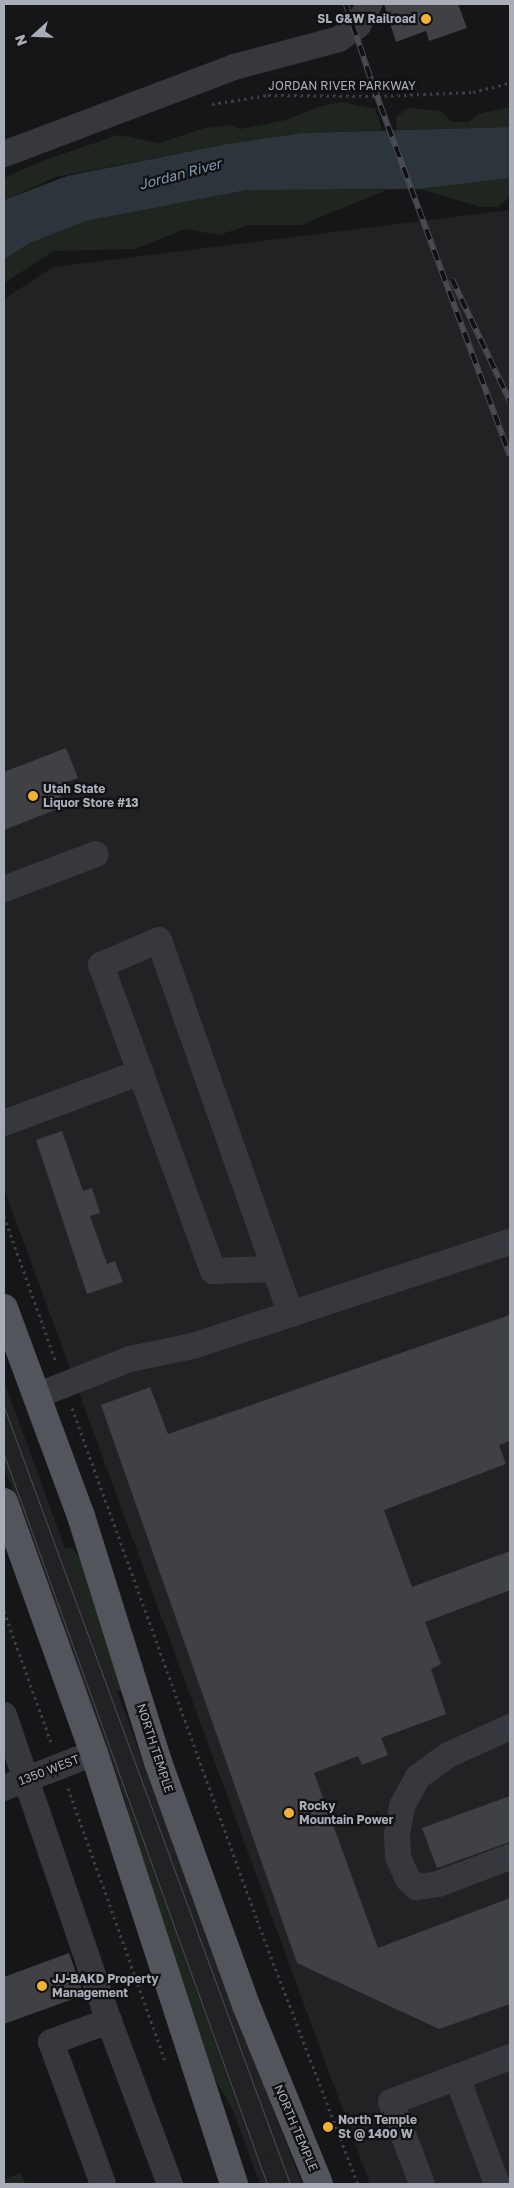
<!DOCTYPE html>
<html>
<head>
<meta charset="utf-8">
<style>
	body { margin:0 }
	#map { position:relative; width:514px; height:2188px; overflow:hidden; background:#161618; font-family:"Golos Text",sans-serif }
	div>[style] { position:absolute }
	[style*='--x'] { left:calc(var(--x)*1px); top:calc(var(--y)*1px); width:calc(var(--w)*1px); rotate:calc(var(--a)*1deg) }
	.built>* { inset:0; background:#222225 }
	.green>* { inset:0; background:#1e261f }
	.water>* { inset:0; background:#2c353c }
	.building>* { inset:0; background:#404145 }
	.path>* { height:3px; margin-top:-1.5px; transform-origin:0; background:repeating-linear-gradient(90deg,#3d3f44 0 2.5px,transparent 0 6.5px) }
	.minor>* { height:26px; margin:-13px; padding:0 13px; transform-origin:13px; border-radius:13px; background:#37383d }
	.major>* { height:28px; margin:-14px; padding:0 14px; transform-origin:14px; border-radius:14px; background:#53555c }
	.tram>* { height:1px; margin:-0.5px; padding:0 0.5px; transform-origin:0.5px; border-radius:0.5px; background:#4a4c52 }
	.rail>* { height:5.5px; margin-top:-2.75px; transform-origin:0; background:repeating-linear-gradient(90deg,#111113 0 11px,#4a4c52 0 22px); box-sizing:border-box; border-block:1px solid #4a4c52 }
	.dots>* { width:14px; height:14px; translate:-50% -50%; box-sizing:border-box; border:2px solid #111113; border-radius:50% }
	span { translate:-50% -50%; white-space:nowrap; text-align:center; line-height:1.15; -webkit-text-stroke:4.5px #111113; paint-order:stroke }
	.poi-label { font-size:12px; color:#a8adb8; font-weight:700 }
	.right { translate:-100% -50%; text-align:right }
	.left { translate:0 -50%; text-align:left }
	.street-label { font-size:12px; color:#a8adb8 }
	.water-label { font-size:14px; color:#7f9bb3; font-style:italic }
	.frame { position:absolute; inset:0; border:5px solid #a8adb8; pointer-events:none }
	.north { position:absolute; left:10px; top:10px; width:50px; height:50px; -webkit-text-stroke:4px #111113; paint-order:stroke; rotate:250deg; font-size:14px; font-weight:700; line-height:20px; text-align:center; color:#a8adb8 }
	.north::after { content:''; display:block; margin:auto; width:18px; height:22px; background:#a8adb8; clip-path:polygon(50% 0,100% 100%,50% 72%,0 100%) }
</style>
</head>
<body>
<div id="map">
	<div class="built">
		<i style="clip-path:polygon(510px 210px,510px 2184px,370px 2184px,4px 1189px,4px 299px,53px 267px)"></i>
		<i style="clip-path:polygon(4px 1381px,222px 1978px,302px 2184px,285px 2184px,271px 2149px,268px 2150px,280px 2184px,260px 2184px,232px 2108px,236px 2106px,4px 1466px)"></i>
	</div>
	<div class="green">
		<i style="clip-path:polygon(341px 102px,375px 109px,382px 130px,302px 133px,227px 144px,56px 177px,4px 200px,4px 178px,42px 161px,118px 135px,159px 143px,205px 128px,230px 125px,240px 129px,286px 120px,319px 107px)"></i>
		<i style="clip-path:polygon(510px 107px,510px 127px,397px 130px,396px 117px,408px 108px,441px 111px,452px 122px,469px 122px,478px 114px)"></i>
		<i style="clip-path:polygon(510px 178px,510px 197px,498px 207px,481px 207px,419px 189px)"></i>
		<i style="clip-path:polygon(247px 190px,387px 190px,301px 225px,249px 225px,219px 235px,185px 229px,135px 249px,54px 251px,4px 283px,4px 259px,30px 243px,86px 221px)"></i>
		<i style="clip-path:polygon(71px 1547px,80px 1558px,122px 1690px,117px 1691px,64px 1549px)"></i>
		<i style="clip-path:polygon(129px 1807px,237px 2106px,232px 2108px,207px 2066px,126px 1809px)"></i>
		<i style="clip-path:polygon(268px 2149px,271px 2149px,285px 2184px,280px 2184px)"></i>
		<i style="clip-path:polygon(21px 2173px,25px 2184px,4px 2184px,4px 2179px)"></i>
	</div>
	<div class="water">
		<i style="clip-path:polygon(510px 127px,510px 178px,419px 189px,247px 190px,86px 221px,30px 243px,4px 259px,4px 200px,67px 176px,227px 144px,302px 133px)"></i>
	</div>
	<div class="building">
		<i style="clip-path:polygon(384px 4px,458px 4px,467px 28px,429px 41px,426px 31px,396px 42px)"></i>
		<i style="clip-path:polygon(66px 748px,78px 778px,57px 786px,65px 806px,4px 830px,4px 772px)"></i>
		<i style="clip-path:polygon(62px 1131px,83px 1191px,92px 1188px,100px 1213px,90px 1216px,107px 1264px,115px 1261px,123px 1282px,87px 1294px,36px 1140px)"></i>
		<i style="clip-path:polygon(510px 1315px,510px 1441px,499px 1445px,506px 1464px,384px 1510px,412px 1587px,510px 1551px,510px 1590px,425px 1622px,441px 1664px,431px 1669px,446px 1714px,381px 1738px,388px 1755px,362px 1765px,358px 1756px,314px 1773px,378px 1948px,510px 1898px,510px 2004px,439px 2029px,297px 1963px,101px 1405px,150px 1387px,168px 1434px)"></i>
		<i style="clip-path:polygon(510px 1796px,510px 1842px,437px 1868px,422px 1828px)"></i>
		<i style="clip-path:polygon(69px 1953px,84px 1995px,4px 2024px,4px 1977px)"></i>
	</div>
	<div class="path">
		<i style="--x:212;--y:104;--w:57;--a:-9.1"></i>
		<i style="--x:268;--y:95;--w:110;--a:0.5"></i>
		<i style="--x:378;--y:96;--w:95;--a:-2.4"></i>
		<i style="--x:473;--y:92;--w:38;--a:-14"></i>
		<i style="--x:4;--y:1216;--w:155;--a:70.4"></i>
		<i style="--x:72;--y:1408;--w:544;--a:70.13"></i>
		<i style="--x:257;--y:1920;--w:283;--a:69.1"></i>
		<i style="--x:4;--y:1611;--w:142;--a:70.3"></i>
		<i style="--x:68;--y:1788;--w:289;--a:70.4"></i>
	</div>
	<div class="minor">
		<i style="--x:4;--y:154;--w:246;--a:-20.7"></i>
		<i style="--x:234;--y:67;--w:109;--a:-14.9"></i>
		<i style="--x:339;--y:39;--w:24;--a:-36"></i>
		<i style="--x:358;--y:25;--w:24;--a:-62"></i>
		<i style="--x:4;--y:889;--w:98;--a:-20.8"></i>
		<i style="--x:4;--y:1123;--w:146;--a:-20.4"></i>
		<i style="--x:274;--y:1269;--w:61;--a:178.1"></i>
		<i style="--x:213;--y:1271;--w:326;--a:-110.1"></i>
		<i style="--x:101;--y:965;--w:63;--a:-23.3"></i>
		<i style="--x:159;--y:940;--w:397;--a:70.6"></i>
		<i style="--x:36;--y:1396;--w:101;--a:-21.5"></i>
		<i style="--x:130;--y:1359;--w:64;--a:-11.7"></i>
		<i style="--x:193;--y:1346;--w:334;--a:-18.2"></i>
		<i style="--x:4;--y:1715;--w:324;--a:71.1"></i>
		<i style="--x:109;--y:2021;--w:174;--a:69.5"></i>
		<i style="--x:510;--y:1727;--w:68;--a:155.7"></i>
		<i style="--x:448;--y:1755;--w:37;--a:144"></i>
		<i style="--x:418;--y:1777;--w:33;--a:119"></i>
		<i style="--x:402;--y:1806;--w:29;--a:100"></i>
		<i style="--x:397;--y:1835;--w:22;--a:87"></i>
		<i style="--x:398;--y:1857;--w:24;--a:66"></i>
		<i style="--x:408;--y:1879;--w:12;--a:42"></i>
		<i style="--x:417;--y:1887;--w:21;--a:-8"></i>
		<i style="--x:438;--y:1884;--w:77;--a:-20.6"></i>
		<i style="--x:4;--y:1788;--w:97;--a:-21.3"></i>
		<i style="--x:457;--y:2077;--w:114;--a:69.5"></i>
		<i style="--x:103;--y:2184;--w:151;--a:-110.1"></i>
		<i style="--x:51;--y:2042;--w:62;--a:-19.9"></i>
		<i style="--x:422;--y:2184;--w:88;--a:-110.7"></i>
		<i style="--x:391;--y:2102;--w:127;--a:-20.7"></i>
	</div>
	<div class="major">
		<i style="--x:4;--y:1308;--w:222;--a:69.7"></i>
		<i style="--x:81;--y:1516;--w:258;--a:72.6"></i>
		<i style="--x:158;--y:1762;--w:258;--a:70.1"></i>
		<i style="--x:246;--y:2005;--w:193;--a:67.8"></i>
		<i style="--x:4;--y:1502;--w:267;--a:70.3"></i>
		<i style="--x:94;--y:1753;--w:453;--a:72"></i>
	</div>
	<div class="tram">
		<i style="--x:4;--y:1407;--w:828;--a:69.79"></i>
		<i style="--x:4;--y:1455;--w:775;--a:70.16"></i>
	</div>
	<div class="rail">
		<i style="--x:346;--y:4;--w:85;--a:71.6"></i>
		<i style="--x:373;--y:85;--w:395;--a:69.7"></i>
		<i style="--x:452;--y:279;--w:135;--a:64.6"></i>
	</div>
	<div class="dots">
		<i style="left:426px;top:19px;background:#f2b134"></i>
		<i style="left:33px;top:796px;background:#f2b134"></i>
		<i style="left:289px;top:1813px;background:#f2b134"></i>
		<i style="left:42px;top:1986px;background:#f2b134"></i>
		<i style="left:328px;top:2127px;background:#f2b134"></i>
	</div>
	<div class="poi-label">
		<span class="right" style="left:416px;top:19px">SL G&amp;W Railroad</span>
		<span class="left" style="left:43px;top:796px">Utah State<br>Liquor Store #13</span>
		<span class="left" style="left:299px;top:1813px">Rocky<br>Mountain Power</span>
		<span class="left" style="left:52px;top:1986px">JJ-BAKD Property<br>Management</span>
		<span class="left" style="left:338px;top:2127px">North Temple<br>St @ 1400 W</span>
	</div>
	<div class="street-label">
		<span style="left:342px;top:86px">JORDAN RIVER PARKWAY</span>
		<span style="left:155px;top:1748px;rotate:72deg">NORTH TEMPLE</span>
		<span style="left:49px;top:1770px;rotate:-21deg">1350 WEST</span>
		<span style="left:296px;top:2128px;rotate:67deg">NORTH TEMPLE</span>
	</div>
	<div class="water-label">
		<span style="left:180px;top:174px;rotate:-15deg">Jordan River</span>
	</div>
	<div class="frame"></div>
	<div class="north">N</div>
</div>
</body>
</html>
